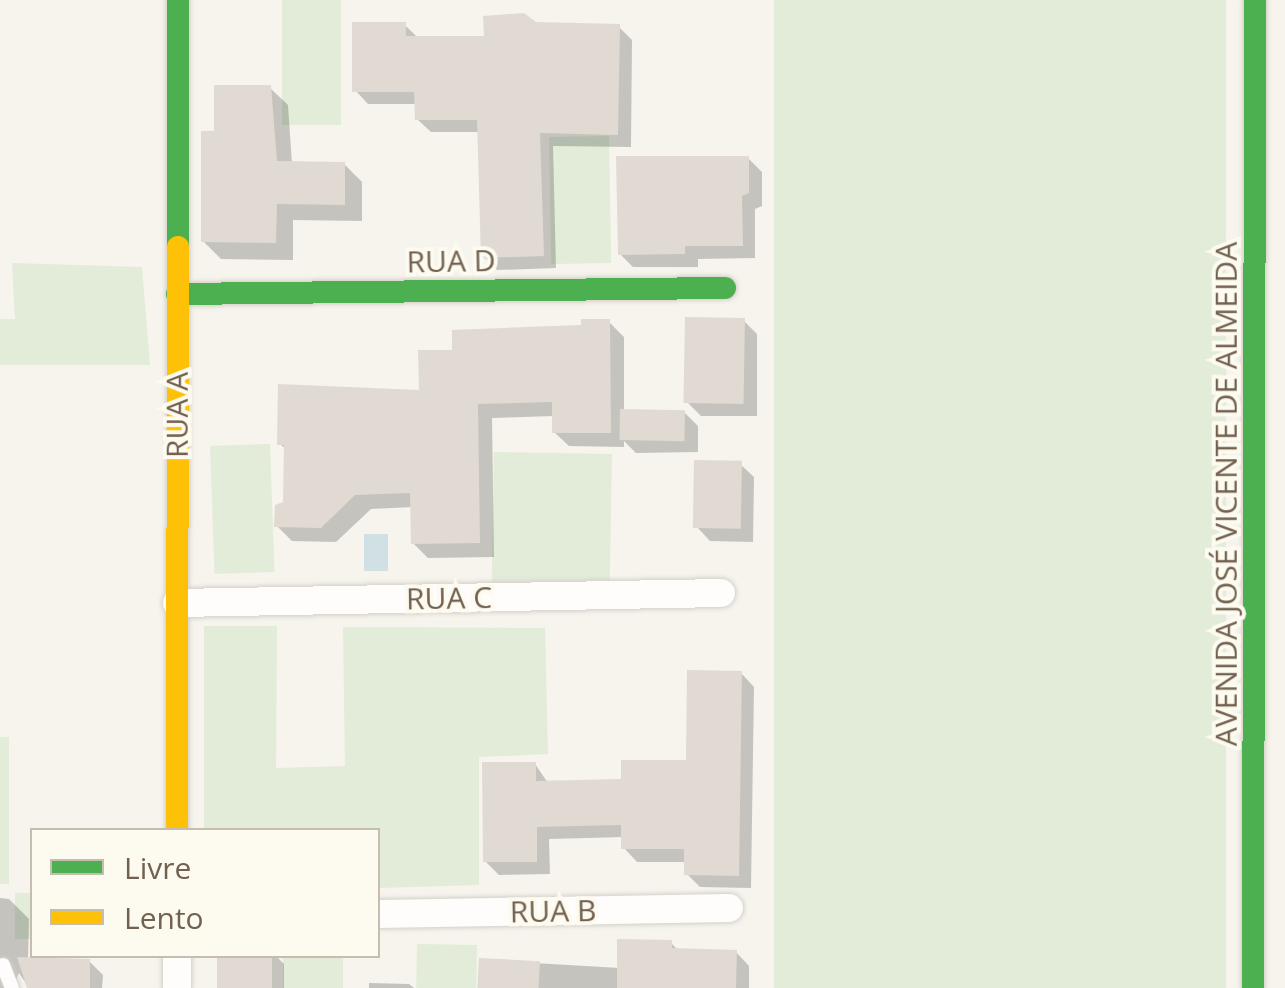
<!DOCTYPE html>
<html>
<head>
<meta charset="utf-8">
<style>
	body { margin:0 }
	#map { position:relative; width:1285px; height:988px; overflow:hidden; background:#f6f4ed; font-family:"Open Sans",sans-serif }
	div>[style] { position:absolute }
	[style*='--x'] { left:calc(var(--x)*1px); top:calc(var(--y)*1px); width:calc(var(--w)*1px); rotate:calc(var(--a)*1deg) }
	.green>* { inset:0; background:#e2ecd9; transform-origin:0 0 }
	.water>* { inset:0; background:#d0e0e5; transform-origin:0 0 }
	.shadow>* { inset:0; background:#0003 }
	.building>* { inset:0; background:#e0dad3; transform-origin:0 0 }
	.roads { filter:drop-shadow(0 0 2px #d4d0ca) drop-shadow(0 0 2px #d4d0ca) }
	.lane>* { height:14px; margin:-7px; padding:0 7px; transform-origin:7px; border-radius:7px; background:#fefdfc }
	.street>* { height:28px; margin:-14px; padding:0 14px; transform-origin:14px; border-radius:14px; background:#fefdfc }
	.fast>* { height:22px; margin:-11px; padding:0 11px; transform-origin:11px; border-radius:11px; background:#4caf50 }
	.slow>* { height:22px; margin:-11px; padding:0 11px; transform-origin:11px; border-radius:11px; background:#ffc107 }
	span { translate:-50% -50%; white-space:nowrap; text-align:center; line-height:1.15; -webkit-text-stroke:8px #fdfaf0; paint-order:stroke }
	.street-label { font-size:30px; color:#726150 }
	.legend { position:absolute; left:30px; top:828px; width:350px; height:130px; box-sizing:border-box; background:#fdfaf0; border:2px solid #c5bdb0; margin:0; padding:12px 18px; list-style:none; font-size:30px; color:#726150 }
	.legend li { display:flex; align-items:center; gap:20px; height:50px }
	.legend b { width:50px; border:2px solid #c5bdb0 }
</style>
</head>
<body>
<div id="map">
	<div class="green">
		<i style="left:282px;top:0;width:59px;height:125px"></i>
		<i style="left:774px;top:0;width:452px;height:988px"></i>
		<i style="left:609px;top:136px;width:127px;height:60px;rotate:89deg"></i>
		<i style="clip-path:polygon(12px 263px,142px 267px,150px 365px,0 365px,0 319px,15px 319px)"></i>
		<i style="left:270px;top:444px;width:128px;height:60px;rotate:88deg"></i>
		<i style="left:494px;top:452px;width:118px;height:133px;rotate:1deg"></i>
		<i style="clip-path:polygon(204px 626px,277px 626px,276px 768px,345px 766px,343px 627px,545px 628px,548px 754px,479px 757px,479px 885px,378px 888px,378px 830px,204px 830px)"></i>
		<i style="left:0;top:737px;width:9px;height:147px"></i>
		<i style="left:32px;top:893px;width:46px;height:17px;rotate:90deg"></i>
		<i style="left:417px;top:944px;width:60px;height:44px;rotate:1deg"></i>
		<i style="left:283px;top:956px;width:60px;height:32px"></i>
	</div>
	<div class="water">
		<i style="left:364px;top:534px;width:24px;height:37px"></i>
	</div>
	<div class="shadow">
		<i style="clip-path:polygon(405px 25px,419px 39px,487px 39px,535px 25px,619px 27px,632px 40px,631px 147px,553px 146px,556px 268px,497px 270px,483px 256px,480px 132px,431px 132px,417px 119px,417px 104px,368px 104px,355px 90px)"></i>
		<i style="clip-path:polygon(270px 88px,288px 105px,292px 164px,344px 164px,362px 182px,362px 221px,293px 220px,293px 260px,221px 259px,203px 241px,216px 133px)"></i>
		<i style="clip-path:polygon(748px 158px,762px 172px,762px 206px,755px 209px,755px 258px,698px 259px,698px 267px,633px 267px,620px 254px)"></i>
		<i style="clip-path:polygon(744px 321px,757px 334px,757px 416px,701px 416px,687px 402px)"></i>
		<i style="clip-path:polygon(609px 322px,624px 337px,624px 412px,684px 412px,698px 426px,698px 452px,636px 453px,624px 441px,624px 447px,569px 446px,554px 432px,554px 416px,492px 418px,494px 557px,428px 558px,413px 543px,413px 507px,371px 509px,336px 542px,292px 541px,277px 526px,286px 503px,287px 450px,280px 444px,421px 393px,455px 353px)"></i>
		<i style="clip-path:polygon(740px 464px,754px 477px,753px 542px,710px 541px,697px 527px)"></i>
		<i style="clip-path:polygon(741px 673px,754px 687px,751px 888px,700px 887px,687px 874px,687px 862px,637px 862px,624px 848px,624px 837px,549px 839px,550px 874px,499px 875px,485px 861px,535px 764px,548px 783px,624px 781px,689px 762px)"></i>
		<i style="clip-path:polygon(0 898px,9px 899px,29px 919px,28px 960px,89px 961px,103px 975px,102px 988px,29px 988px,19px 973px,12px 988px,0 988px)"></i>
		<i style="clip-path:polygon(671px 943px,679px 951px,736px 952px,749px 966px,749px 988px,483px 988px,482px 960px,620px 968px)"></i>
		<i style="clip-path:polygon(220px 956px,276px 956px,284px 964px,284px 988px,220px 988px)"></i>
		<i style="clip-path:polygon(369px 983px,409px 984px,414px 988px,369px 988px)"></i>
	</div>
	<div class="building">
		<i style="clip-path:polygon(524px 13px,536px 22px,620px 24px,618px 135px,540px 133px,544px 256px,481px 258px,477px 120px,415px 120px,414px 92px,352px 92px,352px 22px,406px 22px,406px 36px,484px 36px,483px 16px)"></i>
		<i style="clip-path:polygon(214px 85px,271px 85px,277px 161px,345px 162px,345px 205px,277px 204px,276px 243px,201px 242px,201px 131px,214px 131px)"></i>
		<i style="clip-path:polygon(616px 156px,749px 156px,749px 193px,742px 196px,743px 246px,685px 246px,685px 254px,618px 255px)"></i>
		<i style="left:685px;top:317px;width:60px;height:86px;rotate:1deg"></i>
		<i style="clip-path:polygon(581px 319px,610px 319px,611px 433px,552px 433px,552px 402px,478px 404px,480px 543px,411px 544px,410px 493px,355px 495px,321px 528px,274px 527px,275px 505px,283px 502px,284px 445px,277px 445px,278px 384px,419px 390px,418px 350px,452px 350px,452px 330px,581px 325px)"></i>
		<i style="left:620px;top:409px;width:65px;height:31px;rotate:1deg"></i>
		<i style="left:694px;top:460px;width:48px;height:68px;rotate:1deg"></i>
		<i style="clip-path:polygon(687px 670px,742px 671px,739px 876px,684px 875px,684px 849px,621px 849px,621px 825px,537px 827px,537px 862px,483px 862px,482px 762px,536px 762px,536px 781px,621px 779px,621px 760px,686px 760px)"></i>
		<i style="clip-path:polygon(617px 939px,672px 940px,672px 948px,737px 950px,736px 988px,617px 988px)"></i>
		<i style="left:217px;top:956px;width:55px;height:32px"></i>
		<i style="clip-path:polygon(17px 957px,90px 959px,90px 988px,27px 988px)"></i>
		<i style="left:479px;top:958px;width:61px;height:30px;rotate:3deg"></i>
	</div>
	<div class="roads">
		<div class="lane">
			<i style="--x:3;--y:965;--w:25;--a:69"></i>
		</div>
		<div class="street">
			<i style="--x:177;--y:603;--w:544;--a:-1.05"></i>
			<i style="--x:378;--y:914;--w:351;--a:-1"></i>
			<i style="--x:177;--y:988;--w:32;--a:-90"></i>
		</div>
		<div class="fast">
			<i style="--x:178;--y:247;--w:247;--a:-90"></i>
			<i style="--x:177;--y:294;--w:548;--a:-0.63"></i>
			<i style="--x:1253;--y:988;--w:988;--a:-89.88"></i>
		</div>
		<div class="slow">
			<i style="--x:177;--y:830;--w:583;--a:-89.9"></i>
		</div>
	</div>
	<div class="street-label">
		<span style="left:451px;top:261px;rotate:-1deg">RUA D</span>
		<span style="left:177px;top:415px;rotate:-90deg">RUA A</span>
		<span style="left:1226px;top:494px;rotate:-90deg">AVENIDA JOSÉ VICENTE DE ALMEIDA</span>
		<span style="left:449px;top:598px;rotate:-1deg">RUA C</span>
		<span style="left:553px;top:911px;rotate:-1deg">RUA B</span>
	</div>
	<ul class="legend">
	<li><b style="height:12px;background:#4caf50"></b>Livre</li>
	<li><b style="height:12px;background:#ffc107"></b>Lento</li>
	</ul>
</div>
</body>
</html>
